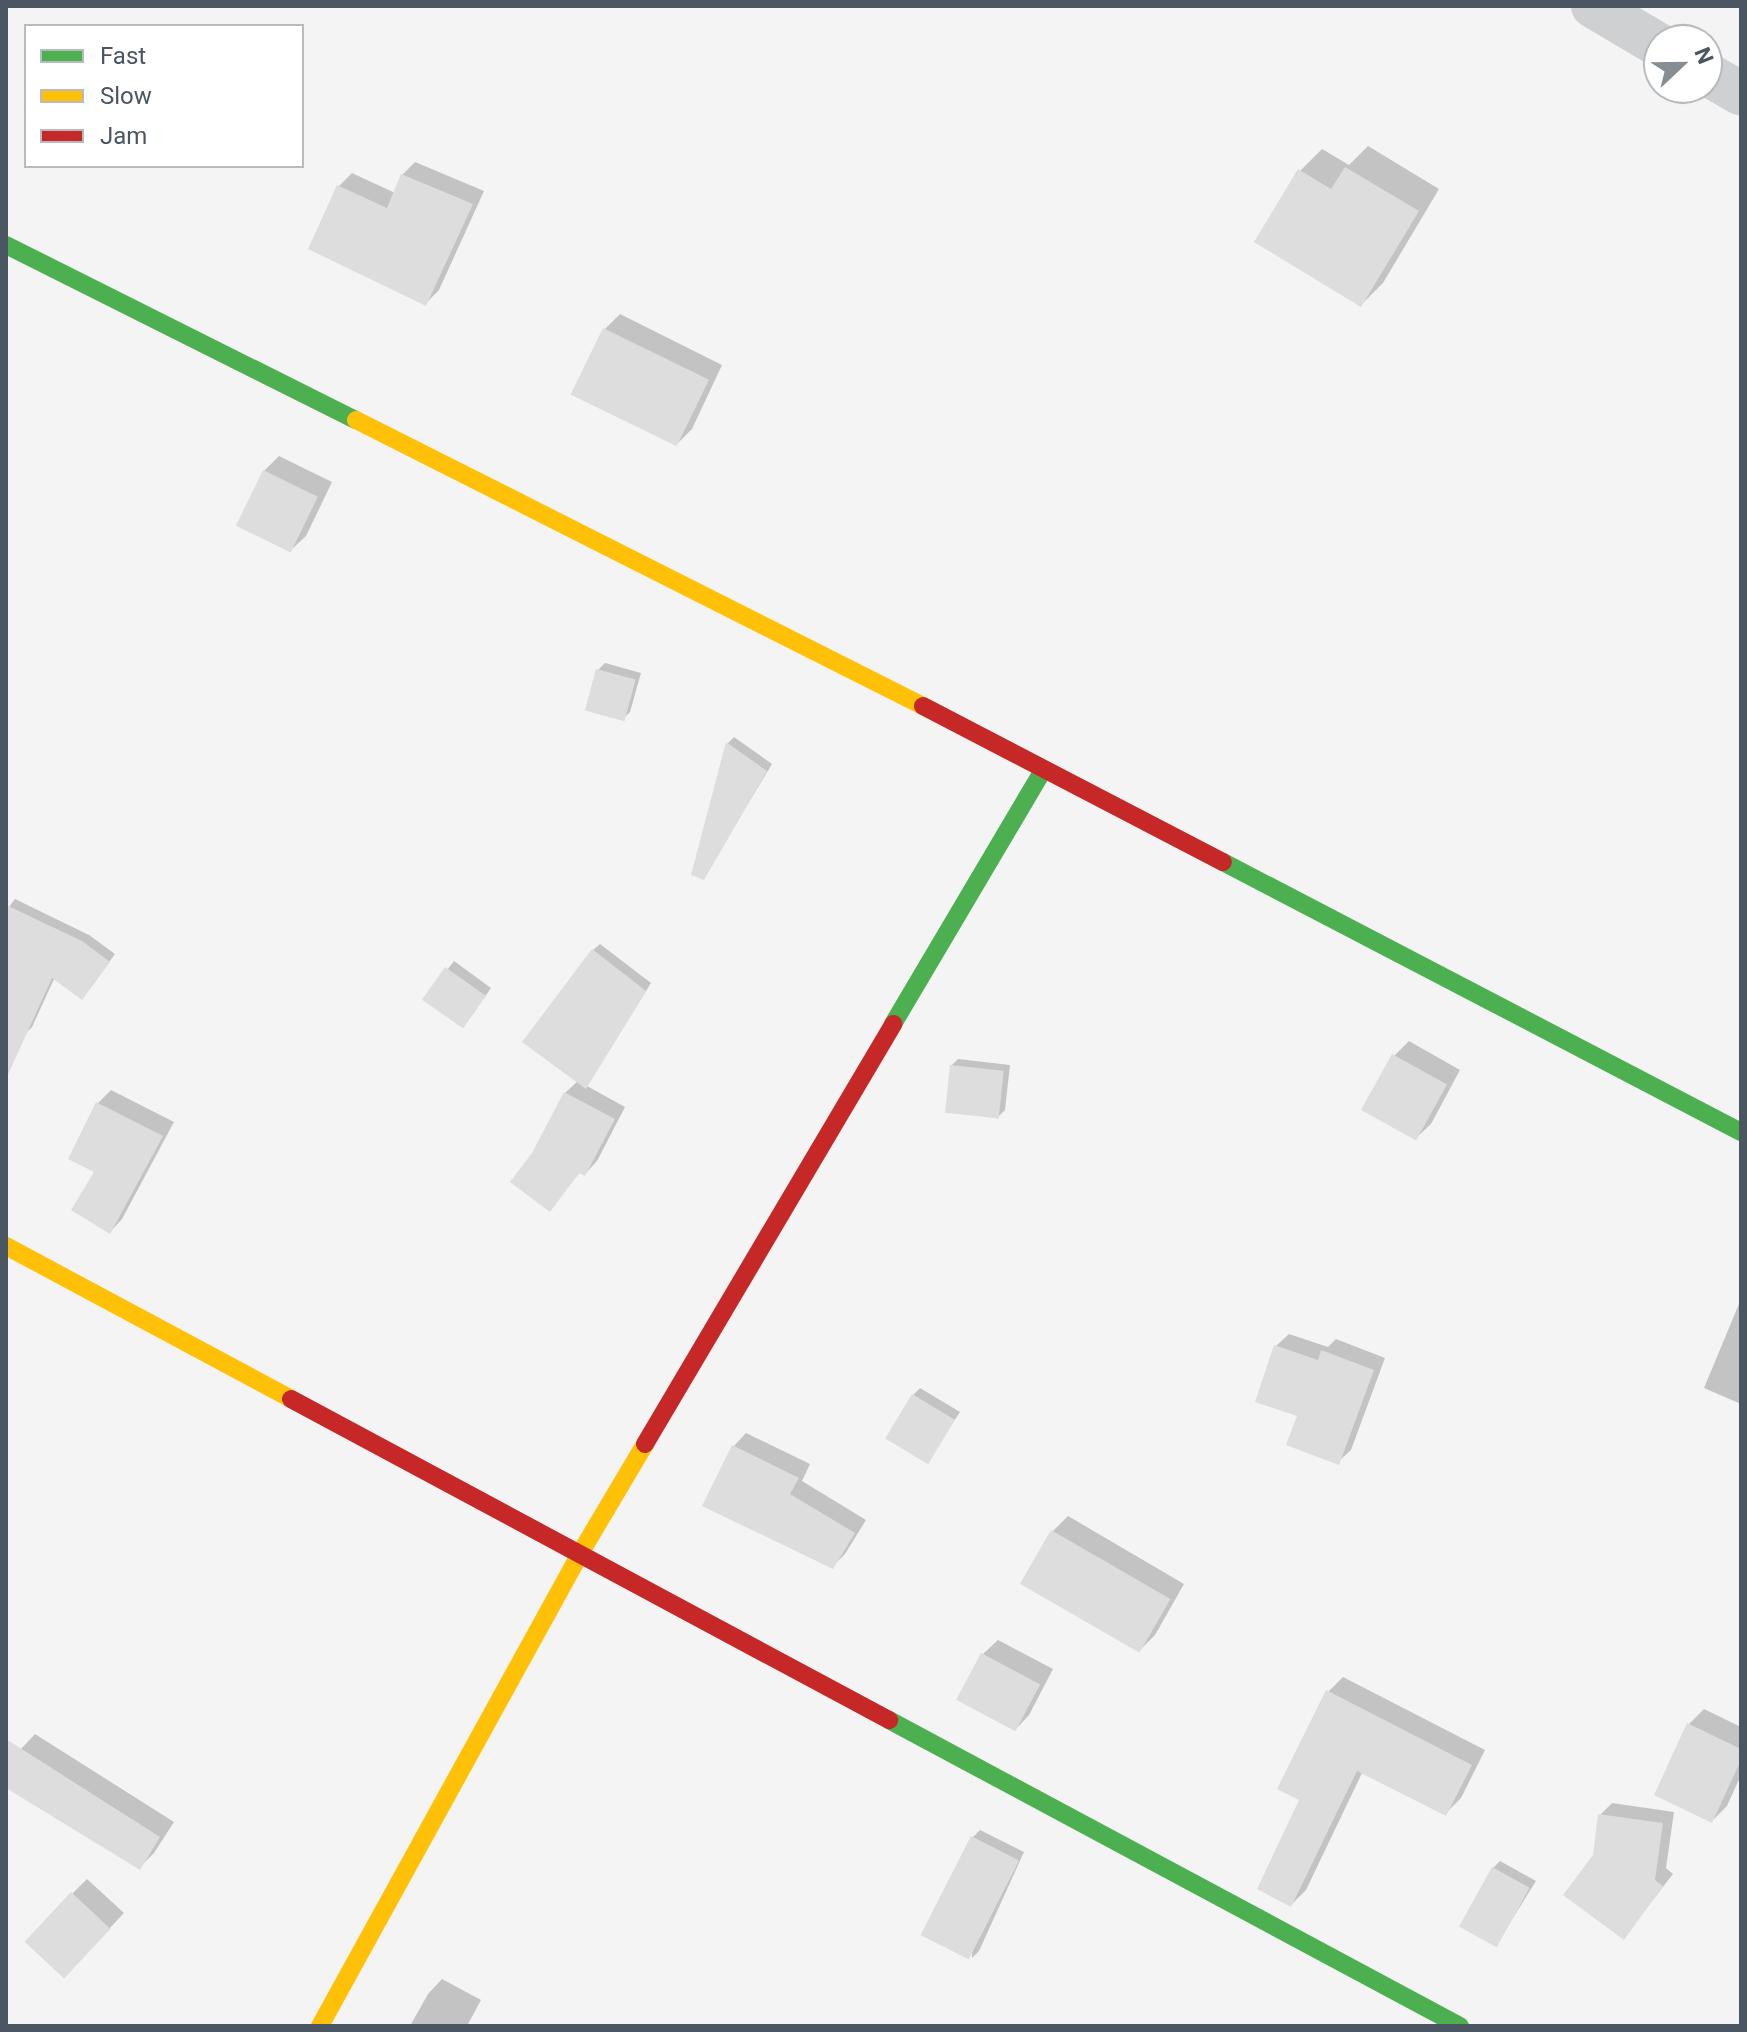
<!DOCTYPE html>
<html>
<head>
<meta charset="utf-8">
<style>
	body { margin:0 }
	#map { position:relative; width:1747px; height:2032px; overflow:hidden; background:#f4f4f4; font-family:Roboto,sans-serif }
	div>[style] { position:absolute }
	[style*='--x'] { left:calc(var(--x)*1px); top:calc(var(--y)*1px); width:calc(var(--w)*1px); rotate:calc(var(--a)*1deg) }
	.shadow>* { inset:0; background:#0003 }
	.building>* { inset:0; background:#ddddde; transform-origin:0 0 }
	.street>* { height:44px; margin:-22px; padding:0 22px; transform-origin:22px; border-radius:22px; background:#ced0d2 }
	.fast>* { height:18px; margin:-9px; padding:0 9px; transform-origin:9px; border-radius:9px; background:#4caf50 }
	.slow>* { height:18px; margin:-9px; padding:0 9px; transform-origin:9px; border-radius:9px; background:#ffc107 }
	.jam>* { height:18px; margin:-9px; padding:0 9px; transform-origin:9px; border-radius:9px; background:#c62828 }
	span { translate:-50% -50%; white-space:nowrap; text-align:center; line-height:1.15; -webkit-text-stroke:6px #fff; paint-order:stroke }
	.frame { position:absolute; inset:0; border:8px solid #4a5661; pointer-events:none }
	.legend { position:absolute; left:24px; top:24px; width:280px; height:144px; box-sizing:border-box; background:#fff; border:2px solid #b7bbc0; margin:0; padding:10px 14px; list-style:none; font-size:24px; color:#4a5661 }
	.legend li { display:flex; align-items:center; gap:16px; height:40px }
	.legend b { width:40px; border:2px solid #b7bbc0 }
	.north { position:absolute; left:1643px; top:24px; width:80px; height:80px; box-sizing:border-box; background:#fff; border:2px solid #b7bbc0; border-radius:50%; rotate:68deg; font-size:22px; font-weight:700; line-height:32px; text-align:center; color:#4a5661 }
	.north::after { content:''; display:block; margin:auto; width:28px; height:36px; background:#868d94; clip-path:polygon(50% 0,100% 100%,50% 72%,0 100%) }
</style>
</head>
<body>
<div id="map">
	<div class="shadow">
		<i style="clip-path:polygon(1368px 146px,1439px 189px,1383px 283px,1361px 305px,1300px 171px,1322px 149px,1349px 165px)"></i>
		<i style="clip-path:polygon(415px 162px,484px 191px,439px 290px,426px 303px,339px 186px,352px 173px,395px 193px,402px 175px)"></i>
		<i style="clip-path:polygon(620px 314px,722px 365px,692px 429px,677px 444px,605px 329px)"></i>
		<i style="clip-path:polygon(279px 456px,332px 482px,306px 536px,291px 550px,264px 471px)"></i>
		<i style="clip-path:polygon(605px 663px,641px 673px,630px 712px,623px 719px,598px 670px)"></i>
		<i style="clip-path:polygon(734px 737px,772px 764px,703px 878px,728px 743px)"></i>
		<i style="clip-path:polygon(15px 899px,89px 935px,115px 954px,89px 990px,55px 977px,32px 1027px,25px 1034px,6px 1025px,6px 911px)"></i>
		<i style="clip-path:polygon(600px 944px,651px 983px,587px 1086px,625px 1107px,597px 1161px,585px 1174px,581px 1171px,550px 1209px,534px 1154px,565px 1093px,578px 1081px,593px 950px)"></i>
		<i style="clip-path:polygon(454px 961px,491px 988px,469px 1019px,425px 999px)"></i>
		<i style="clip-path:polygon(1409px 1041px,1460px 1070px,1431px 1124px,1416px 1138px,1394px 1056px)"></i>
		<i style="clip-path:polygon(958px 1059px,1010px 1065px,1005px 1110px,998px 1117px,951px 1066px)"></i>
		<i style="clip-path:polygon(111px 1090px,174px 1122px,122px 1219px,110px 1232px,97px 1171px,71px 1158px,98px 1103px)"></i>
		<i style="clip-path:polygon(1741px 1299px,1741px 1404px,1704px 1388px)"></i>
		<i style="clip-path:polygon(1289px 1334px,1328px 1347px,1336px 1339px,1385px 1358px,1351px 1450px,1338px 1462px,1299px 1415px,1276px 1346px)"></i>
		<i style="clip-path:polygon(920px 1388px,960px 1412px,926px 1463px,913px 1395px)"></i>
		<i style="clip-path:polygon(746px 1433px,810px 1464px,802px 1481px,866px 1520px,845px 1554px,832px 1567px,734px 1446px)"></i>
		<i style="clip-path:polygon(1068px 1516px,1184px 1584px,1155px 1635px,1140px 1650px,1024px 1583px,1053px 1531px)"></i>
		<i style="clip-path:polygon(998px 1640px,1053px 1669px,1029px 1715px,1015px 1730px,983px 1654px)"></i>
		<i style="clip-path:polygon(1343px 1677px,1485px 1750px,1461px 1798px,1446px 1813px,1363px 1771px,1306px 1890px,1291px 1905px,1301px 1799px,1328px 1692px)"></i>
		<i style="clip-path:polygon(1704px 1709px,1741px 1727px,1741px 1775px,1727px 1806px,1712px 1821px,1689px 1724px)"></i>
		<i style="clip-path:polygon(35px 1734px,174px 1822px,154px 1853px,139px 1868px,6px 1785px,6px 1773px,21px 1749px)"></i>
		<i style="clip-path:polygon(1612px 1803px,1674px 1812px,1666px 1868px,1673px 1874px,1624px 1937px,1595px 1855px,1600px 1815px)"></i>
		<i style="clip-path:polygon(980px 1830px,1024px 1852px,979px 1951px,972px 1958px,973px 1837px)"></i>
		<i style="clip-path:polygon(1500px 1861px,1536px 1881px,1496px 1945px,1493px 1868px)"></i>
		<i style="clip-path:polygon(87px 1879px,124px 1913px,79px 1961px,72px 1894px)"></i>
		<i style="clip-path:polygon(442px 1979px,481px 2000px,467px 2026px,410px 2026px,428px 1994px)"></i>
	</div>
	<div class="building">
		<i style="clip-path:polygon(1345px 167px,1419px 211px,1361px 307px,1254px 242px,1298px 169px,1331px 189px)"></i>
		<i style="clip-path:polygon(401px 174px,473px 204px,426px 306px,308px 249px,337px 185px,387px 208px)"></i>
		<i style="left:603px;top:328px;width:118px;height:74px;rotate:26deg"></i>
		<i style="left:263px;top:470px;width:61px;height:62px;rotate:26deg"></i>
		<i style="left:596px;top:669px;width:41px;height:43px;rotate:15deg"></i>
		<i style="clip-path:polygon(726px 742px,767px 771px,704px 880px,691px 875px)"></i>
		<i style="clip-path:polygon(6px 905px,82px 941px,110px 962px,82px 1000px,52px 978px,6px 1079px)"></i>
		<i style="clip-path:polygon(592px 949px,646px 991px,586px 1089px,522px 1042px)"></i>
		<i style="left:445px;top:967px;width:50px;height:40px;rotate:35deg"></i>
		<i style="left:1392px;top:1054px;width:63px;height:64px;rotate:29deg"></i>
		<i style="left:950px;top:1065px;width:54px;height:48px;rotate:6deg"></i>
		<i style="clip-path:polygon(564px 1092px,615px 1119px,585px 1176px,579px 1173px,550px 1212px,510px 1182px,532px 1153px)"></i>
		<i style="clip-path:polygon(96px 1102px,163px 1136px,110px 1234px,71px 1210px,94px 1172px,68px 1159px)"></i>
		<i style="clip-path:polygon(1274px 1345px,1318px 1360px,1321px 1350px,1374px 1370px,1339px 1465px,1286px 1445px,1297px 1416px,1255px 1402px)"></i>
		<i style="left:912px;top:1394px;width:50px;height:52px;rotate:31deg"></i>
		<i style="clip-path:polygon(732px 1445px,799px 1478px,790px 1494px,855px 1533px,833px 1569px,702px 1506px)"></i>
		<i style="left:1051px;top:1530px;width:138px;height:62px;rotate:30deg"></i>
		<i style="left:981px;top:1653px;width:67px;height:53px;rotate:28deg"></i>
		<i style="clip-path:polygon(1326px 1690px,1472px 1765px,1446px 1816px,1357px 1771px,1291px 1907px,1257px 1889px,1299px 1800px,1277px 1789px)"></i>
		<i style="clip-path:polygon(1687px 1723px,1741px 1749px,1741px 1760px,1712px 1823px,1654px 1795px)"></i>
		<i style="clip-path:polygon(6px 1739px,160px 1837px,140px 1870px,6px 1788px)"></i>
		<i style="clip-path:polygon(1598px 1814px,1663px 1823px,1655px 1880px,1663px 1886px,1624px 1940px,1563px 1895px,1593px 1855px)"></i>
		<i style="left:971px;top:1836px;width:54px;height:111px;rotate:27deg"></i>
		<i style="left:1492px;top:1867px;width:43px;height:68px;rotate:29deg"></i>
		<i style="left:71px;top:1892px;width:54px;height:68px;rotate:43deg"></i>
	</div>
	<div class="street">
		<i style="--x:1593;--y:6;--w:77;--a:30.6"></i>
		<i style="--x:1707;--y:74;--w:39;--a:30"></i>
	</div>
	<div class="fast">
		<i style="--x:6;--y:245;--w:391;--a:26.6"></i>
		<i style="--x:1223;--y:862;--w:584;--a:27.53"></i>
		<i style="--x:893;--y:1024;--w:296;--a:-59.4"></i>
		<i style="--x:889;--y:1720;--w:648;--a:28.19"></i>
	</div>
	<div class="slow">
		<i style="--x:356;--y:420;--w:635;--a:26.77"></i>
		<i style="--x:6;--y:1246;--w:323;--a:28.2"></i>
		<i style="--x:320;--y:2026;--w:541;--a:-61.16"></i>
		<i style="--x:581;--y:1552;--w:126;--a:-59.3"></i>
	</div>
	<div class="jam">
		<i style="--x:923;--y:706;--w:338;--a:27.5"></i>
		<i style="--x:291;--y:1399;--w:679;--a:28.23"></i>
		<i style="--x:645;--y:1444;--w:488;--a:-59.4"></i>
	</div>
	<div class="frame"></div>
	<ul class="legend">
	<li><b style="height:10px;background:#4caf50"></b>Fast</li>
	<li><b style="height:10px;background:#ffc107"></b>Slow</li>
	<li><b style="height:10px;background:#c62828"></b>Jam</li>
	</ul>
	<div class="north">N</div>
</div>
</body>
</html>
